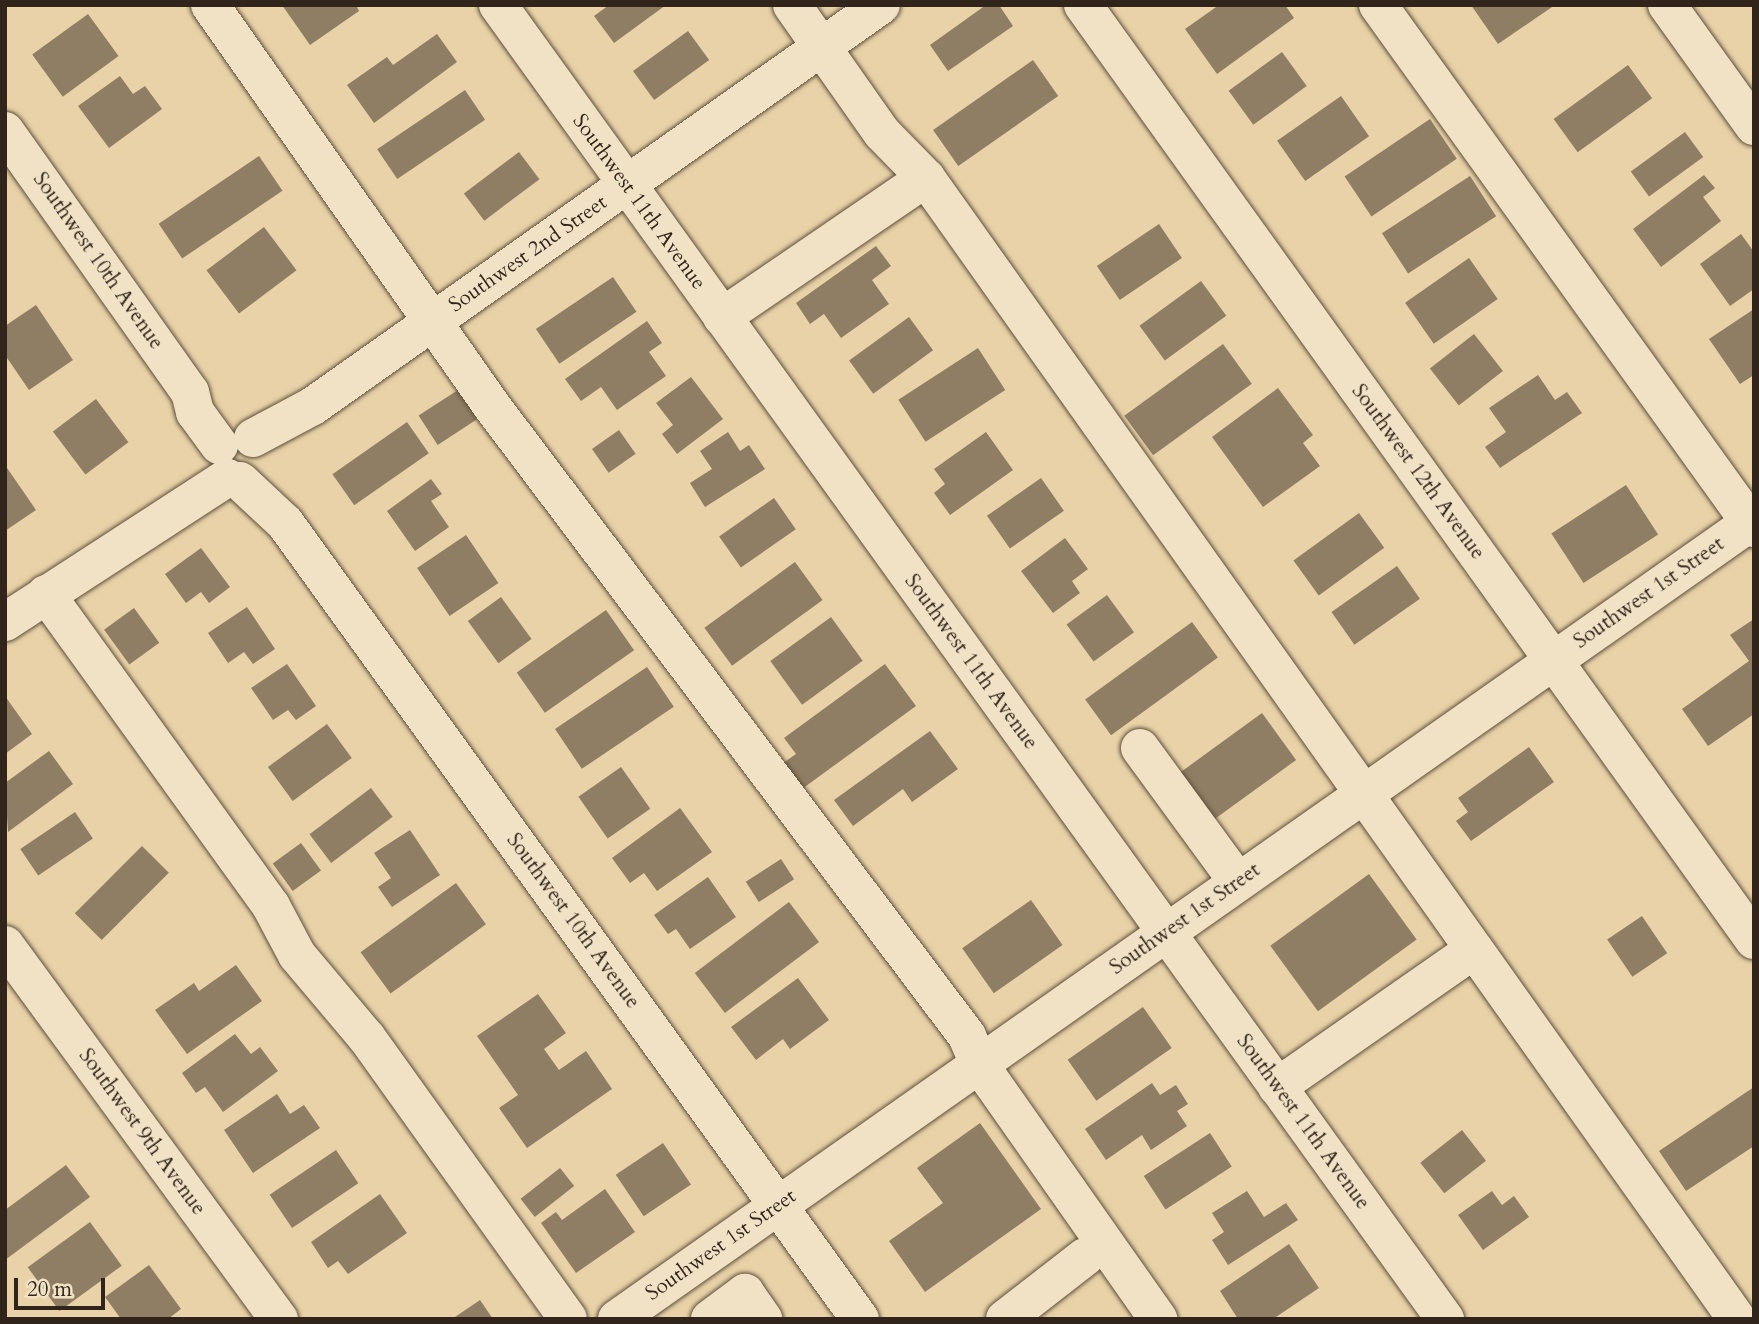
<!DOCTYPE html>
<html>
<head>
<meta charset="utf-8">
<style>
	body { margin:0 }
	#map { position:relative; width:1759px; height:1324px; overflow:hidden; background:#e9d2a7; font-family:Cardo,serif }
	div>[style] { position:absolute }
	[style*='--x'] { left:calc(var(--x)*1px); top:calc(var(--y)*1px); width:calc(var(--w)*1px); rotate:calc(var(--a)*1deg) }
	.building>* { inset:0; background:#907e64; transform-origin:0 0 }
	.roads { filter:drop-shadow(0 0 2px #5e503e) drop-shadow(0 0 2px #5e503e) }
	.minor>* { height:38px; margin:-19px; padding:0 19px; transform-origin:19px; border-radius:19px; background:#f1e2c6 }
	span { translate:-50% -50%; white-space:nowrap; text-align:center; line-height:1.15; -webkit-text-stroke:5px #f1e2c6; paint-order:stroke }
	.street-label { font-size:21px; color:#30241b }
	.frame { position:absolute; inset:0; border:7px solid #30241b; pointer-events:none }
	.scale { position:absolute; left:14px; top:1278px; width:91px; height:32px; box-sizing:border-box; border:4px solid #30241b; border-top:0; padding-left:9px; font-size:21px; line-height:24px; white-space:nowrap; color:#30241b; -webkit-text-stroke:5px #f1e2c6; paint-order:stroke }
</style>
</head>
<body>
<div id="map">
	<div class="building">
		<i style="clip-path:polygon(282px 5px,356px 5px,359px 11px,310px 45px)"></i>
		<i style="clip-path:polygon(609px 5px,666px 5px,614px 43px,594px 16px)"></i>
		<i style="clip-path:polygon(986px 5px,999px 5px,1013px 26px,948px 71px,930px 45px)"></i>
		<i style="clip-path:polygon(1219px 5px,1285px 5px,1294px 18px,1217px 74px,1185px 29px)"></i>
		<i style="clip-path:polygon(1471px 5px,1555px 5px,1498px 44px)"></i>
		<i style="left:88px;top:14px;width:52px;height:69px;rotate:54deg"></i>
		<i style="left:688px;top:31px;width:36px;height:68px;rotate:54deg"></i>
		<i style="clip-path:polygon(437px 34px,457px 62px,374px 123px,347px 85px,387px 57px,393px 65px)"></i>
		<i style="left:1282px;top:52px;width:42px;height:66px;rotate:54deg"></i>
		<i style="left:1033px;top:60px;width:44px;height:122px;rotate:55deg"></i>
		<i style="left:1628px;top:65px;width:41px;height:92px;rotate:54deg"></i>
		<i style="clip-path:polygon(120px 76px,133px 94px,145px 86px,162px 109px,109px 148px,78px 106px)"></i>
		<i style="left:465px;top:90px;width:36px;height:106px;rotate:56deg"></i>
		<i style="left:1341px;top:96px;width:49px;height:78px;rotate:55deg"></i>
		<i style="left:1430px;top:119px;width:48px;height:103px;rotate:56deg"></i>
		<i style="left:1685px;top:132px;width:31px;height:67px;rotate:54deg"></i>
		<i style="left:519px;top:152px;width:34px;height:69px;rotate:53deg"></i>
		<i style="left:259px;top:156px;width:42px;height:121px;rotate:56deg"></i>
		<i style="clip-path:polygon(1704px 175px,1715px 188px,1703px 197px,1721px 221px,1661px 267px,1633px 229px)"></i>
		<i style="left:1470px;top:176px;width:48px;height:105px;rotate:57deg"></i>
		<i style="left:1159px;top:224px;width:41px;height:75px;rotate:56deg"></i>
		<i style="left:264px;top:227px;width:54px;height:72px;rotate:53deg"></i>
		<i style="clip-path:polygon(1741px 234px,1754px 252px,1754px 289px,1730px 306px,1700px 264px)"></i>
		<i style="clip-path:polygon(876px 246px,891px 266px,872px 280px,889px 304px,841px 338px,824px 314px,810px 324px,796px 303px)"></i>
		<i style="left:1469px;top:258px;width:50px;height:78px;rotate:55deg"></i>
		<i style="left:613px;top:277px;width:42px;height:93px;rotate:56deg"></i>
		<i style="left:1201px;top:281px;width:43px;height:76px;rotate:54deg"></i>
		<i style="clip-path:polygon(36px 305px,73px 360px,29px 390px,5px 355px,5px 326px)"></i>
		<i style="clip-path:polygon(1754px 309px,1754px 375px,1740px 384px,1709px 339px)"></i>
		<i style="left:909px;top:317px;width:41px;height:74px;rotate:54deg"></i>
		<i style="clip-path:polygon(647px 321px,662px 343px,649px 352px,666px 376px,617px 410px,601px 387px,581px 401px,565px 379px)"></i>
		<i style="left:1474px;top:334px;width:47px;height:56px;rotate:52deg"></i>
		<i style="left:1223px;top:344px;width:49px;height:122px;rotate:54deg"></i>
		<i style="left:978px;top:348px;width:50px;height:95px;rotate:57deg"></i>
		<i style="clip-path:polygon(1538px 375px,1555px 400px,1567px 392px,1582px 413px,1500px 468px,1485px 447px,1506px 432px,1489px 408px)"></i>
		<i style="clip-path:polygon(691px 377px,723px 419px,677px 454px,662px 434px,673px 425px,656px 403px)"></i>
		<i style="clip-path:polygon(1278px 388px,1313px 435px,1303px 443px,1320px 466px,1263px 507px,1212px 437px)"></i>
		<i style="left:458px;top:390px;width:35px;height:47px;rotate:57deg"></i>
		<i style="left:96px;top:399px;width:54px;height:54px;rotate:53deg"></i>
		<i style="left:407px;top:422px;width:38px;height:91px;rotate:55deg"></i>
		<i style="left:619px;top:430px;width:29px;height:33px;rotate:55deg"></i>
		<i style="clip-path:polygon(728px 432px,740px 451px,749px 445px,765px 469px,705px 507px,690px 483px,712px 469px,700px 451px)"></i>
		<i style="clip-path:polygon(986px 432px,1013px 470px,950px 515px,934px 493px,945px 484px,934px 469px)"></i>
		<i style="clip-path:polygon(5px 465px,36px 510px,5px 531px)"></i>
		<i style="left:1041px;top:478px;width:40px;height:66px;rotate:55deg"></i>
		<i style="clip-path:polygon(431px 479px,442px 494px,431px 501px,449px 527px,415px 551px,387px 511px)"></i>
		<i style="left:1626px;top:485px;width:59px;height:89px;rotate:57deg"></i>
		<i style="left:774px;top:498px;width:38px;height:67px;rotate:55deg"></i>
		<i style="left:1359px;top:513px;width:43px;height:81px;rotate:54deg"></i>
		<i style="left:466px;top:535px;width:58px;height:59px;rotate:56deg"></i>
		<i style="clip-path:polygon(1065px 538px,1088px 569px,1072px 581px,1080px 593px,1053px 613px,1021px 571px)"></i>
		<i style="clip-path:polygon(201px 548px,230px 587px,209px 603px,201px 592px,186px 603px,165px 574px)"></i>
		<i style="left:795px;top:562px;width:47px;height:112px;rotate:54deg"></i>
		<i style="left:1397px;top:566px;width:40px;height:80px;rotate:55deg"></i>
		<i style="left:1107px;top:595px;width:46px;height:50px;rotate:54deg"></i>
		<i style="left:501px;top:597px;width:52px;height:41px;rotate:54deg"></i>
		<i style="clip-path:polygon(247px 607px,275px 649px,253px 664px,244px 652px,228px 663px,208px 633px)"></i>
		<i style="left:134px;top:608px;width:43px;height:37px;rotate:54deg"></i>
		<i style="left:606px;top:610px;width:49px;height:109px;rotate:55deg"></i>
		<i style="left:831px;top:617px;width:54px;height:75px;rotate:54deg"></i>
		<i style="clip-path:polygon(1754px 619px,1754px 714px,1708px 746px,1682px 709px,1749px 661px,1730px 635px)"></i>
		<i style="left:1192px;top:622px;width:44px;height:132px;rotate:54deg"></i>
		<i style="clip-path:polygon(287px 664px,316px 706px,296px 720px,288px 710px,273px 720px,251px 688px)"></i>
		<i style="clip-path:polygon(885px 664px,916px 706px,795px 794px,776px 768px,796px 754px,784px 738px)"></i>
		<i style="left:647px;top:667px;width:48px;height:111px;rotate:56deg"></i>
		<i style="clip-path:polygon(5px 696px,32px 734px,5px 754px)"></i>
		<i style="left:1262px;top:713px;width:58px;height:107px;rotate:54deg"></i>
		<i style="left:327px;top:724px;width:42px;height:73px;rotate:54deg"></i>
		<i style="clip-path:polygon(930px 731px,958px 769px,912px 802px,903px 789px,853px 826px,834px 800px)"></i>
		<i style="clip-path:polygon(1529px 747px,1554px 782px,1471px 841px,1456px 821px,1468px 812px,1458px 798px)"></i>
		<i style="clip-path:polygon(49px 751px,73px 784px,8px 832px,5px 783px)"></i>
		<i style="left:621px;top:767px;width:51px;height:52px;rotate:55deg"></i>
		<i style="left:371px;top:788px;width:36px;height:77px;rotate:53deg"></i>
		<i style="clip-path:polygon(680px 808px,712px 852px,657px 891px,644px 873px,630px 883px,612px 858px)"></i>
		<i style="left:75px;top:812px;width:32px;height:66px;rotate:56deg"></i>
		<i style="clip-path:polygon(410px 830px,440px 875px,392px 907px,378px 887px,391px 878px,374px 853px)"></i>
		<i style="left:301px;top:843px;width:34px;height:35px;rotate:54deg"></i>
		<i style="left:142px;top:846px;width:38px;height:95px;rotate:45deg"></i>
		<i style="left:781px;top:859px;width:24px;height:42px;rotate:57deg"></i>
		<i style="left:1369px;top:874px;width:81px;height:122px;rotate:54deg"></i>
		<i style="clip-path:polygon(708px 877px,736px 917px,690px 949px,676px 929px,668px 934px,654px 915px)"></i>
		<i style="left:456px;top:883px;width:51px;height:118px;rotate:54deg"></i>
		<i style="left:1031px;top:900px;width:55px;height:84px;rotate:55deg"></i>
		<i style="left:789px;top:902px;width:50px;height:118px;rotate:53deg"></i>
		<i style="left:1642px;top:916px;width:45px;height:42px;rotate:56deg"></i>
		<i style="clip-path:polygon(236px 965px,262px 1001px,187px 1054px,155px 1010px,194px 983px,199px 991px)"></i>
		<i style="clip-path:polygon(798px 978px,829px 1020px,790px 1049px,783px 1039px,756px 1060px,731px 1027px)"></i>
		<i style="clip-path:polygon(538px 994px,566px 1033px,544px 1049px,559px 1070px,586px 1051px,612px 1089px,527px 1148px,499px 1108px,518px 1095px,477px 1036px)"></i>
		<i style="left:1143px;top:1007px;width:50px;height:92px;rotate:55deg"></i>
		<i style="clip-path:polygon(235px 1034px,251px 1054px,260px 1047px,278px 1071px,223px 1112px,205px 1087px,196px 1093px,182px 1073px)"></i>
		<i style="clip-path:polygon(1152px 1083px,1160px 1095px,1176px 1085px,1188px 1104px,1177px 1111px,1187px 1126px,1151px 1150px,1142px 1135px,1106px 1160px,1085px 1129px)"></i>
		<i style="clip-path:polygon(1754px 1087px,1754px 1146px,1686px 1191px,1659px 1151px)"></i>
		<i style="clip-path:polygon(277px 1094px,290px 1114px,304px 1105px,320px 1128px,253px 1173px,224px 1130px)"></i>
		<i style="clip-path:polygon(980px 1123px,1041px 1209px,925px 1292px,889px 1241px,943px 1203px,917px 1168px)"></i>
		<i style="left:1462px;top:1130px;width:39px;height:53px;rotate:52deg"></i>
		<i style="left:1210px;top:1133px;width:40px;height:79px;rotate:57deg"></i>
		<i style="left:663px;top:1143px;width:50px;height:57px;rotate:56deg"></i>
		<i style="left:336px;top:1150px;width:40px;height:80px;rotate:56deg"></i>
		<i style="clip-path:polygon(66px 1165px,90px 1197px,5px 1260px,5px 1210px)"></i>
		<i style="left:560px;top:1168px;width:23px;height:50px;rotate:52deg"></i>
		<i style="clip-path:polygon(605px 1189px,635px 1232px,576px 1273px,541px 1223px,556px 1212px,562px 1220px)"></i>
		<i style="clip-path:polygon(1247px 1191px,1264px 1217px,1286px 1203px,1298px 1220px,1228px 1265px,1212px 1240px,1224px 1232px,1212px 1213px)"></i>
		<i style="clip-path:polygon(1492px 1191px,1502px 1205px,1514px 1196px,1529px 1217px,1483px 1250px,1458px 1215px)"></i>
		<i style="clip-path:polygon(380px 1194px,407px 1233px,348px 1274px,338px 1261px,328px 1268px,311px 1242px)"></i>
		<i style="left:90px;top:1222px;width:54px;height:77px;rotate:54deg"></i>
		<i style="clip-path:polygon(1289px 1244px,1319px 1288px,1273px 1319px,1238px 1319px,1220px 1291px)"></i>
		<i style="clip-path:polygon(149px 1265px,181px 1309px,168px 1319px,121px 1319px,105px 1297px)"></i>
		<i style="clip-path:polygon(480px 1300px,493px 1319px,452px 1319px)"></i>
	</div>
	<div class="roads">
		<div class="minor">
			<i style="--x:210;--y:5;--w:489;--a:54.9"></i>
			<i style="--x:491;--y:405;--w:790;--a:52.97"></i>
			<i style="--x:967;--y:1036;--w:30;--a:67"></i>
			<i style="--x:979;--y:1064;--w:312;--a:54.9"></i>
			<i style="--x:498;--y:5;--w:1620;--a:54.22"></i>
			<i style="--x:792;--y:5;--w:156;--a:54.9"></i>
			<i style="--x:882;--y:133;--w:63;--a:45.6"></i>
			<i style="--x:926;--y:178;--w:1400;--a:54.6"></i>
			<i style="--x:1083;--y:5;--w:1151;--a:54.33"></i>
			<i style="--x:1378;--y:5;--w:644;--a:54.29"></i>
			<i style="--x:1667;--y:5;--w:149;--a:54.3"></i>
			<i style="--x:5;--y:131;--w:320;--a:54.7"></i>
			<i style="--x:190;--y:392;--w:21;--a:76"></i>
			<i style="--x:195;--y:412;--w:41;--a:54"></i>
			<i style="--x:722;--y:317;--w:247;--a:-34.3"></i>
			<i style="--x:253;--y:438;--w:68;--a:-28.1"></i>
			<i style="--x:313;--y:406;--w:695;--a:-35.22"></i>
			<i style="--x:240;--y:481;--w:62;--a:43"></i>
			<i style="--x:285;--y:523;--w:982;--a:54.16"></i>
			<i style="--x:46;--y:594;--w:385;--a:54.2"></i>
			<i style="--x:271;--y:906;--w:55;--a:62"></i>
			<i style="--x:297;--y:955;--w:109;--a:49.9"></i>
			<i style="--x:367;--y:1038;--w:345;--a:54.4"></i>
			<i style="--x:5;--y:622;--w:265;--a:-33"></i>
			<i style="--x:1140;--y:748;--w:166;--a:53.8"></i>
			<i style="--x:5;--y:945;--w:464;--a:53.8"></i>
			<i style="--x:1277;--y:1087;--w:238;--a:-34.9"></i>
			<i style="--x:617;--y:1319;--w:1390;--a:-35.1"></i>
			<i style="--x:710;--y:1319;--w:44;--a:-36.6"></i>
			<i style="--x:745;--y:1293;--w:32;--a:55"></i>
			<i style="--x:1005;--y:1319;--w:101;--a:-37.8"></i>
		</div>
	</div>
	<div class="street-label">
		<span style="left:639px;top:202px;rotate:54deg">Southwest 11th Avenue</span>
		<span style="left:528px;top:254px;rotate:-35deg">Southwest 2nd Street</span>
		<span style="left:98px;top:261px;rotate:55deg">Southwest 10th Avenue</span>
		<span style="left:1418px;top:472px;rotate:54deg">Southwest 12th Avenue</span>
		<span style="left:1649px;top:593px;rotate:-35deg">Southwest 1st Street</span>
		<span style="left:971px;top:662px;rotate:54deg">Southwest 11th Avenue</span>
		<span style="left:1185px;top:919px;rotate:-35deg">Southwest 1st Street</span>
		<span style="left:573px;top:921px;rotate:54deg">Southwest 10th Avenue</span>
		<span style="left:1303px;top:1122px;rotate:54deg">Southwest 11th Avenue</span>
		<span style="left:142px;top:1132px;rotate:54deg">Southwest 9th Avenue</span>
		<span style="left:721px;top:1245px;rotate:-35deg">Southwest 1st Street</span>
	</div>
	<div class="frame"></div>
	<div class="scale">20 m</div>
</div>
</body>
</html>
